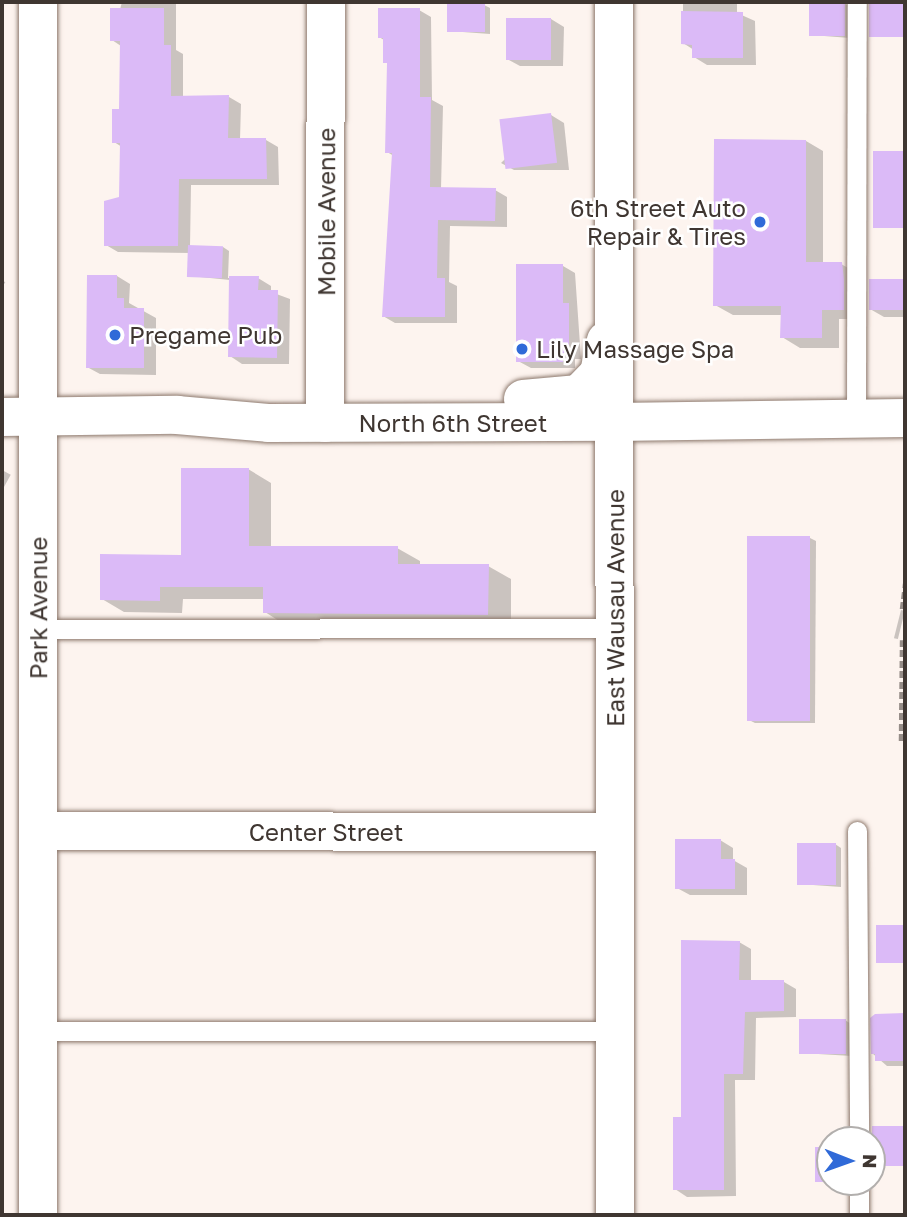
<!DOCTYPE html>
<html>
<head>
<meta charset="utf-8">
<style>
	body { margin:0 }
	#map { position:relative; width:907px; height:1217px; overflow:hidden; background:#fdf4ef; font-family:"Golos Text",sans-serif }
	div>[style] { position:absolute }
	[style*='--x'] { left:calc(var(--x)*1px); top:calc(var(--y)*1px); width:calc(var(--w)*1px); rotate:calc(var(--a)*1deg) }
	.shadow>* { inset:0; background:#0003; transform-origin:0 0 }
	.building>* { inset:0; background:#dbbaf7; transform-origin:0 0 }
	.path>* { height:4.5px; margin-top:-2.25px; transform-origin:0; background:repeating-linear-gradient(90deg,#968d88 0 7px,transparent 0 10.5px) }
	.roads { filter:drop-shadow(0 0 2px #8d796d) drop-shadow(0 0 2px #8d796d) }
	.lane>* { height:19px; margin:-9.5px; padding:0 9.5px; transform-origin:9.5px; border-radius:9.5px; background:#fff }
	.street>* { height:38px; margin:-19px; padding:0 19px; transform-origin:19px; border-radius:19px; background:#fff }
	.secondary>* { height:38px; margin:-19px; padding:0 19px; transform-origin:19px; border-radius:19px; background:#fff }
	.primary>* { height:38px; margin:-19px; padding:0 19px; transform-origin:19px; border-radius:19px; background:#fff }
	.dots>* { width:19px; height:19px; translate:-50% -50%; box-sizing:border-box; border:4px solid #fff; border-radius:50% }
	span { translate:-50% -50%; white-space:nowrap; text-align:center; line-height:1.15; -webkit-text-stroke:5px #fff; paint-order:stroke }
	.poi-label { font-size:24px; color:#3f3631 }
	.right { translate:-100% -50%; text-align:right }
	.left { translate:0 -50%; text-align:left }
	.street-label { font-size:24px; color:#3f3631 }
	.frame { position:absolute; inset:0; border:4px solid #3f3631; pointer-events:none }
	.north { position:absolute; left:816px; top:1126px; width:70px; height:70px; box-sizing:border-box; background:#fff; border:2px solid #b2afad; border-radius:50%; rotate:91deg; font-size:19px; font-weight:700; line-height:28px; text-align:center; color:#3f3631 }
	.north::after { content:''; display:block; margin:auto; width:24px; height:32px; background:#306ad8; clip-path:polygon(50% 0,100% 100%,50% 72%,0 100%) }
</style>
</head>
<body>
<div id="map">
	<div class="shadow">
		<i style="clip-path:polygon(122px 2px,176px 2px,176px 50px,183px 54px,183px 97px,229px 97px,241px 104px,240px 140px,266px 140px,278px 147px,279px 185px,191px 185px,190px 247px,223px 247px,229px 251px,228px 278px,258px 278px,271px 286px,271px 292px,290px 299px,289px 364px,242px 364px,230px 356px,230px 280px,190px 276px,190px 253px,118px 252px,106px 245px,121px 199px,122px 147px,114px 142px,121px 111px,121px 46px,112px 40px)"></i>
		<i style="clip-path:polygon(683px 2px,737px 2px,737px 13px,755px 21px,756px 65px,707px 65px,694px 57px,694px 50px,683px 43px)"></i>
		<i style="left:872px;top:2px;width:33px;height:34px"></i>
		<i style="clip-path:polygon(844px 3px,850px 7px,850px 38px,811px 35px)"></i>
		<i style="clip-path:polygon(484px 5px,490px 8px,490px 34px,449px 31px)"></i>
		<i style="clip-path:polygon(419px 10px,431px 17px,432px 100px,443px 106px,441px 189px,495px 190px,507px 197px,507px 227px,450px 226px,449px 282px,457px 286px,457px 323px,395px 323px,383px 316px,394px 156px,387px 152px,388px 65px,384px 40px,379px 37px)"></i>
		<i style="clip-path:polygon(551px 19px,564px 27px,563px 66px,520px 66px,507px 59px)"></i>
		<i style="clip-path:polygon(551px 115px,564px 123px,569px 170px,514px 170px,501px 163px)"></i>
		<i style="clip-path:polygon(806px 141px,823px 151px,823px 264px,841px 264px,859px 274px,861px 319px,839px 319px,839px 348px,800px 348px,782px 337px,782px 315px,733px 315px,715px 305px)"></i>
		<i style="left:875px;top:153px;width:30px;height:74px"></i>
		<i style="clip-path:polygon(563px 266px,575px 273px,581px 359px,575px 359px,575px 368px,531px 368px,518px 361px)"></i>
		<i style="clip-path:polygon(117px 276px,130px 284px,129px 303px,156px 318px,156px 375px,100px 374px,87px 367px)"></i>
		<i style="left:2px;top:280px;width:4px;height:68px;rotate:34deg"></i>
		<i style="clip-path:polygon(870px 281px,905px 281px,905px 317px,884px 317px,870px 309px)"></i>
		<i style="clip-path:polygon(248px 469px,271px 483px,271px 548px,397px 548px,420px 561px,420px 566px,488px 566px,511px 579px,511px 627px,287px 626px,265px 612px,265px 599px,183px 599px,182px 613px,124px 612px,102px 599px,183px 557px)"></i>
		<i style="left:2px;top:470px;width:10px;height:139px;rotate:29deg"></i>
		<i style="clip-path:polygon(810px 538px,816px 541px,815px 723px,755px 723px,749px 720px)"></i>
		<i style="left:901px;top:610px;width:4px;height:29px;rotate:14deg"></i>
		<i style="clip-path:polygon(720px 840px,733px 848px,733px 860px,747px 868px,747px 895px,690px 895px,677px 888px)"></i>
		<i style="clip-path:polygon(835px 844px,841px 848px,841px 887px,799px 884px)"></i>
		<i style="left:878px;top:927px;width:27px;height:35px"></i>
		<i style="clip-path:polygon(739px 942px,751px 949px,751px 982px,784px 982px,796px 989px,796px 1017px,756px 1018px,755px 1080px,735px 1080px,736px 1196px,687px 1197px,675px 1189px,683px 1119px)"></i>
		<i style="clip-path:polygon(876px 1015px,905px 1015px,905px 1066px,887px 1066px,872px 1053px)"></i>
		<i style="clip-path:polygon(845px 1020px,851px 1024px,852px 1056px,801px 1053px)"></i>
		<i style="left:874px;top:1128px;width:31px;height:37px"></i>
		<i style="clip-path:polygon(816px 1148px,830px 1148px,830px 1182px,849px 1185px,816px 1181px)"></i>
	</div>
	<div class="building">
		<i style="left:809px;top:2px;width:36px;height:34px"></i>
		<i style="left:869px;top:2px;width:36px;height:35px"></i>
		<i style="left:447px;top:3px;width:38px;height:29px"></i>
		<i style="clip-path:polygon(110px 8px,164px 8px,164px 45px,171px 45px,171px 96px,229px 95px,228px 138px,266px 138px,267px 179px,179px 179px,178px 246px,104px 246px,104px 201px,119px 197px,120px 143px,112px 143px,112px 109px,119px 109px,120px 41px,110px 41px)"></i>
		<i style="clip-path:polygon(378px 8px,420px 8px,420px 97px,431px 97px,430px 187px,496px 188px,495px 221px,438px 220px,437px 278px,445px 278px,445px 317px,382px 317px,392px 153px,385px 153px,387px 63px,383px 63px,383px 38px,378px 38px)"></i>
		<i style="clip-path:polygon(681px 11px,743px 12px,743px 58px,692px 58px,692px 45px,681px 44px)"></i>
		<i style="left:506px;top:18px;width:45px;height:42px"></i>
		<i style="left:551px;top:113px;width:50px;height:52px;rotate:83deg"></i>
		<i style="clip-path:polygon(714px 139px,806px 140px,806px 262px,842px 262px,844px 279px,844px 310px,822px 310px,822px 338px,780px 338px,781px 306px,713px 306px)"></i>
		<i style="left:873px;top:151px;width:32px;height:77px"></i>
		<i style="left:188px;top:245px;width:35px;height:32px;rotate:2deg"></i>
		<i style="clip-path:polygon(516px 264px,563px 264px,563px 303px,569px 303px,569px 353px,563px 353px,563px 362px,516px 362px)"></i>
		<i style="clip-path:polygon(87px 275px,117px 275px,117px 298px,124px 298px,124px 308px,144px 308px,144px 368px,86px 368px)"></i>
		<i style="clip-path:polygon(229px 276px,259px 276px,258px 290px,278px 290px,277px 358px,228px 357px)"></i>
		<i style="left:869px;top:279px;width:36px;height:31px"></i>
		<i style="clip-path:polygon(181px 468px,249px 468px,249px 546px,398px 546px,398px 564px,489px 564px,488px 615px,263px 613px,263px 587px,160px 587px,160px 601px,100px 600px,100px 554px,181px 555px)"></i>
		<i style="left:747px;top:536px;width:63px;height:185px"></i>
		<i style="clip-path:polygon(675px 839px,721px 839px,721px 859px,735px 859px,735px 889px,675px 889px)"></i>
		<i style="left:797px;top:843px;width:39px;height:42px"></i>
		<i style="left:876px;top:925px;width:29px;height:38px"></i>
		<i style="clip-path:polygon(681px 940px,740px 941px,739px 980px,784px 980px,784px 1011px,745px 1012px,743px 1074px,724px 1074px,724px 1190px,673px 1190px,673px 1117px,681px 1117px)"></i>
		<i style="clip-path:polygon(905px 1013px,905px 1061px,875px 1061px,875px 1054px,871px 1054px,870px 1018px,875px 1014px)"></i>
		<i style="left:799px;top:1019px;width:47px;height:35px"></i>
		<i style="left:872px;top:1126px;width:33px;height:40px"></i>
		<i style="clip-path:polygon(815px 1147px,830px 1147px,830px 1182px,843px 1182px,815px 1182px)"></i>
	</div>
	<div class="path">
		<i style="--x:902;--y:609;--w:26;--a:-83"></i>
		<i style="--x:901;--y:741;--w:101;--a:-89.4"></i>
	</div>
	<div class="roads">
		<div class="lane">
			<i style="--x:856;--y:419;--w:417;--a:-89.9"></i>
			<i style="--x:38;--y:629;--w:577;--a:-0.1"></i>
			<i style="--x:857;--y:831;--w:309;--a:89.6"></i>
			<i style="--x:38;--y:1031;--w:577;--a:0"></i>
			<i style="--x:859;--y:1215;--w:33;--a:-90"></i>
		</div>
		<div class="street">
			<i style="--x:325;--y:423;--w:421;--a:-89.9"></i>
			<i style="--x:38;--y:831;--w:577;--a:0.1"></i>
			<i style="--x:38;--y:1215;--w:1213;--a:-90"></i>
		</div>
		<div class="secondary">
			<i style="--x:615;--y:422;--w:290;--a:-0.8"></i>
		</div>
		<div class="primary">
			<i style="--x:614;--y:2;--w:1213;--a:89.95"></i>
			<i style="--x:523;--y:399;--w:56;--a:-5.1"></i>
			<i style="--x:579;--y:394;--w:29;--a:-46"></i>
			<i style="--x:599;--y:373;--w:33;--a:-78"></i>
			<i style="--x:2;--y:417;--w:175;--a:-0.7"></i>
			<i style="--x:177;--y:415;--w:91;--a:5"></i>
			<i style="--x:268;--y:423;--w:347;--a:-0.2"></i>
		</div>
	</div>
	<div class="dots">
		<i style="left:760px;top:222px;background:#306ad8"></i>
		<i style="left:115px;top:335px;background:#306ad8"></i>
		<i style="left:522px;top:349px;background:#306ad8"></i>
	</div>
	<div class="poi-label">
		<span class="right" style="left:746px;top:222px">6th Street Auto<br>Repair &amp; Tires</span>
		<span class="left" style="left:129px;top:335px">Pregame Pub</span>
		<span class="left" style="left:536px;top:349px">Lily Massage Spa</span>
	</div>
	<div class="street-label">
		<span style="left:326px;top:212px;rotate:-90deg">Mobile Avenue</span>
		<span style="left:453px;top:423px">North 6th Street</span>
		<span style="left:38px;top:608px;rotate:-90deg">Park Avenue</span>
		<span style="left:615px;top:608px;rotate:-90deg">East Wausau Avenue</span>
		<span style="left:326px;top:832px">Center Street</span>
	</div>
	<div class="frame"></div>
	<div class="north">N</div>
</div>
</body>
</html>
